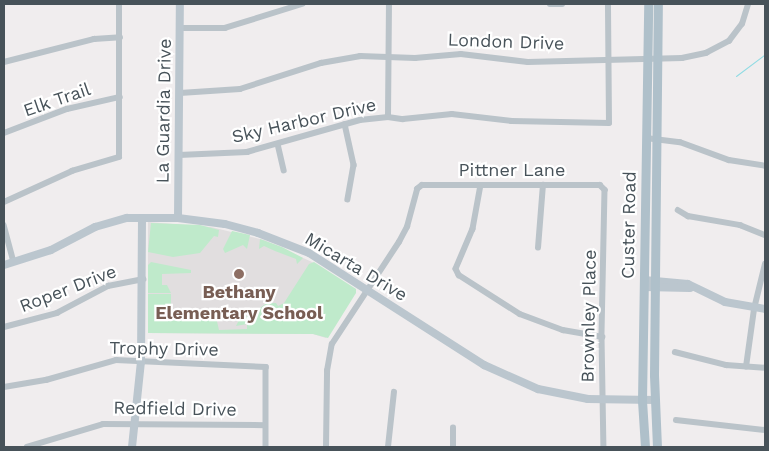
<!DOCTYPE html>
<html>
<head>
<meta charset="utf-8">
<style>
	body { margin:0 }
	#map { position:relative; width:769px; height:451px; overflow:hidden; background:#f0edee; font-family:"Work Sans",sans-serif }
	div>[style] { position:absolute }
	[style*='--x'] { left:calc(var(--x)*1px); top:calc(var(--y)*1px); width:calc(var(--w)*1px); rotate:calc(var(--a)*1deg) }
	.education>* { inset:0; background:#e1dedf }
	.green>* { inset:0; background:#bfeacb }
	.stream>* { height:1px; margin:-0.5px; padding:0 0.5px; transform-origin:0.5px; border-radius:0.5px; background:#90dbe3 }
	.street>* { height:5.5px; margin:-2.75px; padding:0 2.75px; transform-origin:2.75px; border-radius:2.75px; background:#bac3c9 }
	.secondary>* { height:8px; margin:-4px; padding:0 4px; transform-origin:4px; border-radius:4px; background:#bbc6ce }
	.primary>* { height:9px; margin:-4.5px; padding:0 4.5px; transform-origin:4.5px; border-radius:4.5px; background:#afc0ca }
	.dots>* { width:14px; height:14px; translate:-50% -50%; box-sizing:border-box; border:2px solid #fff; border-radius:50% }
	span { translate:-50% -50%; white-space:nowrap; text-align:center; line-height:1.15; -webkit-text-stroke:4.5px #fff; paint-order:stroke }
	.street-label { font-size:18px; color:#475259 }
	.education-label { font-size:18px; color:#785e54; font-weight:700 }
	.frame { position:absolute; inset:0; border:5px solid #475259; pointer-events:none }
</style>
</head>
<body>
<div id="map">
	<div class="education">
		<i style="clip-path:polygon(148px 222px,211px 227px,264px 240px,312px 262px,355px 291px,326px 338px,313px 334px,148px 333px)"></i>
	</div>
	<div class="green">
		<i style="clip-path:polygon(151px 223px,200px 225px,219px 230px,218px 237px,214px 236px,200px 253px,173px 257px,148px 252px)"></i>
		<i style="clip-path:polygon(232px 231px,250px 235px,247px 249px,243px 245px,225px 253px,223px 249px)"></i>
		<i style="clip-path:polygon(260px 239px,282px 247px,303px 258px,297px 264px,296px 259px,275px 251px,264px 246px,259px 249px)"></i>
		<i style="clip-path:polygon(151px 262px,191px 270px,191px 273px,162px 274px,162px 285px,167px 285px,171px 293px,148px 293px,148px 265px)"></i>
		<i style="clip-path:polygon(314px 262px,356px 289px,356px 293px,328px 338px,313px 334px,148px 333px,148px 294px,171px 294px,171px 310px,175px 310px,177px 319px,178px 317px,216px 317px,219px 330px,247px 329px,247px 324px,236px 326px,240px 318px,247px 316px,249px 321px,248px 316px,267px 303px,276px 303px,278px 306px,284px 303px,309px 264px)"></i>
	</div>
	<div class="stream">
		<i style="--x:736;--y:76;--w:36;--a:-37"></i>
	</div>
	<div class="street">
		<i style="--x:550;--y:4;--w:12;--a:0"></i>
		<i style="--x:180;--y:28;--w:45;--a:0"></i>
		<i style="--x:225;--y:28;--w:81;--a:-17.3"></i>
		<i style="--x:4;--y:62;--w:93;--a:-14.3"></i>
		<i style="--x:94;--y:39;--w:26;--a:-4"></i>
		<i style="--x:180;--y:93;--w:60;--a:-3.8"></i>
		<i style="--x:240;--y:89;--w:85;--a:-17.8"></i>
		<i style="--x:321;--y:63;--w:40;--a:-10"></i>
		<i style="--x:360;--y:56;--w:55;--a:2.1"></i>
		<i style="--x:415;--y:58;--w:46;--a:-5"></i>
		<i style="--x:461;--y:54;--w:67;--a:6.8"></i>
		<i style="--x:528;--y:62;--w:154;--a:-1.5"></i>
		<i style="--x:682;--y:58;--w:25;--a:-12"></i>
		<i style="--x:706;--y:53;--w:26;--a:-28"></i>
		<i style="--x:729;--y:41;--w:21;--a:-53"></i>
		<i style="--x:742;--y:24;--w:21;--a:-73"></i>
		<i style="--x:388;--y:117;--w:113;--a:-89.5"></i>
		<i style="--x:345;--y:124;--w:42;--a:77.6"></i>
		<i style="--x:354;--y:165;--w:35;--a:100"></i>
		<i style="--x:4;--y:133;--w:67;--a:-20.9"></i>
		<i style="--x:67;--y:109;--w:54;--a:-12.8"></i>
		<i style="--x:646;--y:138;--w:34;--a:7"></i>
		<i style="--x:680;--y:142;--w:52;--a:20.2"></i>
		<i style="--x:729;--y:160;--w:36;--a:9"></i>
		<i style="--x:278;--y:144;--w:27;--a:77"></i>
		<i style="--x:179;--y:155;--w:68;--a:-2.5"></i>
		<i style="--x:247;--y:152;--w:117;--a:-15.8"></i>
		<i style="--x:360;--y:120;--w:28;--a:-6"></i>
		<i style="--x:388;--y:117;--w:15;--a:8"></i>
		<i style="--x:403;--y:119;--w:49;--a:-5.8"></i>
		<i style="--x:452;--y:114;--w:60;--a:6.7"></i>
		<i style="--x:512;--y:121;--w:97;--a:1.2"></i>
		<i style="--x:609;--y:123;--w:119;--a:-90.5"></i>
		<i style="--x:481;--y:185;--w:45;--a:100.3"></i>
		<i style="--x:473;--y:229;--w:43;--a:113"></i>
		<i style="--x:456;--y:269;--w:7;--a:63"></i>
		<i style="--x:459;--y:275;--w:72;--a:32.6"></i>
		<i style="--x:520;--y:314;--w:46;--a:20.4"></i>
		<i style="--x:563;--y:330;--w:40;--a:10"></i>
		<i style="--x:4;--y:202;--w:75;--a:-24.5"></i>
		<i style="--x:72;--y:171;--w:49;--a:-16.6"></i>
		<i style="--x:119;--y:157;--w:153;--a:-90"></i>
		<i style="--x:678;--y:210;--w:12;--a:31"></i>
		<i style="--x:688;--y:216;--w:53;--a:9.8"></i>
		<i style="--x:740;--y:225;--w:27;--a:22"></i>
		<i style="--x:4;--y:225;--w:38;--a:75"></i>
		<i style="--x:538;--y:248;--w:63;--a:-85.5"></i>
		<i style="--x:4;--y:327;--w:55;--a:-14.8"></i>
		<i style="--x:57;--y:313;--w:58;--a:-27.9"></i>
		<i style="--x:108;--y:286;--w:36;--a:-11"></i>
		<i style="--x:675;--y:352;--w:53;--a:14.3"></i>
		<i style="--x:726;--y:365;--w:39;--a:4"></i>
		<i style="--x:746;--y:367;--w:59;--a:-82.1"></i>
		<i style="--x:754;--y:309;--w:46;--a:-76.3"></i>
		<i style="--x:4;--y:387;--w:43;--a:-9.5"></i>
		<i style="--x:46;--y:380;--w:73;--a:-15.9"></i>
		<i style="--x:116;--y:360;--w:150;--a:2.7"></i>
		<i style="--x:266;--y:367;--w:80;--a:90"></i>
		<i style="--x:676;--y:420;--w:90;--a:6.4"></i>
		<i style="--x:27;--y:447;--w:79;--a:-16.8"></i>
		<i style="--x:103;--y:424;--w:162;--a:0.4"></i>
		<i style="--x:326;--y:447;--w:76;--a:-89.2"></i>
		<i style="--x:327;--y:371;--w:27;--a:-80"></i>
		<i style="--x:332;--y:344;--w:122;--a:-56.7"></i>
		<i style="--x:399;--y:242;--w:17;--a:-62"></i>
		<i style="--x:407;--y:227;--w:39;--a:-75"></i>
		<i style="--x:417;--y:189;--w:6;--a:-39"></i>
		<i style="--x:422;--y:185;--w:178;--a:0"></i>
		<i style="--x:600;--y:185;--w:7;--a:45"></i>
		<i style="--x:605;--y:190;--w:147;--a:91.2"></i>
		<i style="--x:602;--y:337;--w:110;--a:89"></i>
		<i style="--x:388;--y:447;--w:55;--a:-83.8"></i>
		<i style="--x:453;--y:447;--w:19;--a:-90"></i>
	</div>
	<div class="secondary">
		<i style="--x:178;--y:218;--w:214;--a:-89.5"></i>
		<i style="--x:4;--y:265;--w:49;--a:-17.7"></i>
		<i style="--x:51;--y:250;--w:50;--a:-27.6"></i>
		<i style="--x:95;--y:227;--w:33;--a:-16"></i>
		<i style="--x:127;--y:218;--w:51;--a:0"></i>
		<i style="--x:178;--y:218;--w:47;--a:7.3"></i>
		<i style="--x:225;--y:224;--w:34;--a:15"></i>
		<i style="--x:258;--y:233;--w:55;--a:21.4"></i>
		<i style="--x:309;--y:253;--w:208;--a:32.6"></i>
		<i style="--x:484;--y:365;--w:59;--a:24"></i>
		<i style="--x:538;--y:389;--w:51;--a:11.3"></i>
		<i style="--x:588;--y:399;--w:67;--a:0.9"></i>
		<i style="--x:644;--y:280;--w:44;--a:5.2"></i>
		<i style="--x:688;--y:284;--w:41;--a:25.9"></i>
		<i style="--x:725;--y:302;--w:41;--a:9.9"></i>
		<i style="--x:644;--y:287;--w:46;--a:1.2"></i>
		<i style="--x:132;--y:447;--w:85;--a:-84"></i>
		<i style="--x:141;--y:362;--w:144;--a:-89.6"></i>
	</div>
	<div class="primary">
		<i style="--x:645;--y:447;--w:46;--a:-93.7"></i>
		<i style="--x:642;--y:401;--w:397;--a:-89.1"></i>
		<i style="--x:657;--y:447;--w:72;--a:-92.4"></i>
		<i style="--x:654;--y:375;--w:371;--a:-89.4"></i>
	</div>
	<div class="dots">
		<i style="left:239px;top:274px;background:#8d6e63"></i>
	</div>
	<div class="street-label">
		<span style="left:506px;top:42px;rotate:2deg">London Drive</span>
		<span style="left:57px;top:100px;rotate:-19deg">Elk Trail</span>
		<span style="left:164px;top:111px;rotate:-89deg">La Guardia Drive</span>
		<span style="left:304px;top:121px;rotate:-13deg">Sky Harbor Drive</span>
		<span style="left:512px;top:170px">Pittner Lane</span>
		<span style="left:629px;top:225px;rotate:-89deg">Custer Road</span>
		<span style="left:356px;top:267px;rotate:31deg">Micarta Drive</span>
		<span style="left:68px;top:289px;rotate:-21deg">Roper Drive</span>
		<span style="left:589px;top:316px;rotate:-89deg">Brownley Place</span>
		<span style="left:164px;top:349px;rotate:1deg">Trophy Drive</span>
		<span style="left:175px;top:409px;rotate:1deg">Redfield Drive</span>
	</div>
	<div class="education-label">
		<span style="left:239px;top:303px">Bethany<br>Elementary School</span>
	</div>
	<div class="frame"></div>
</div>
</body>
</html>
